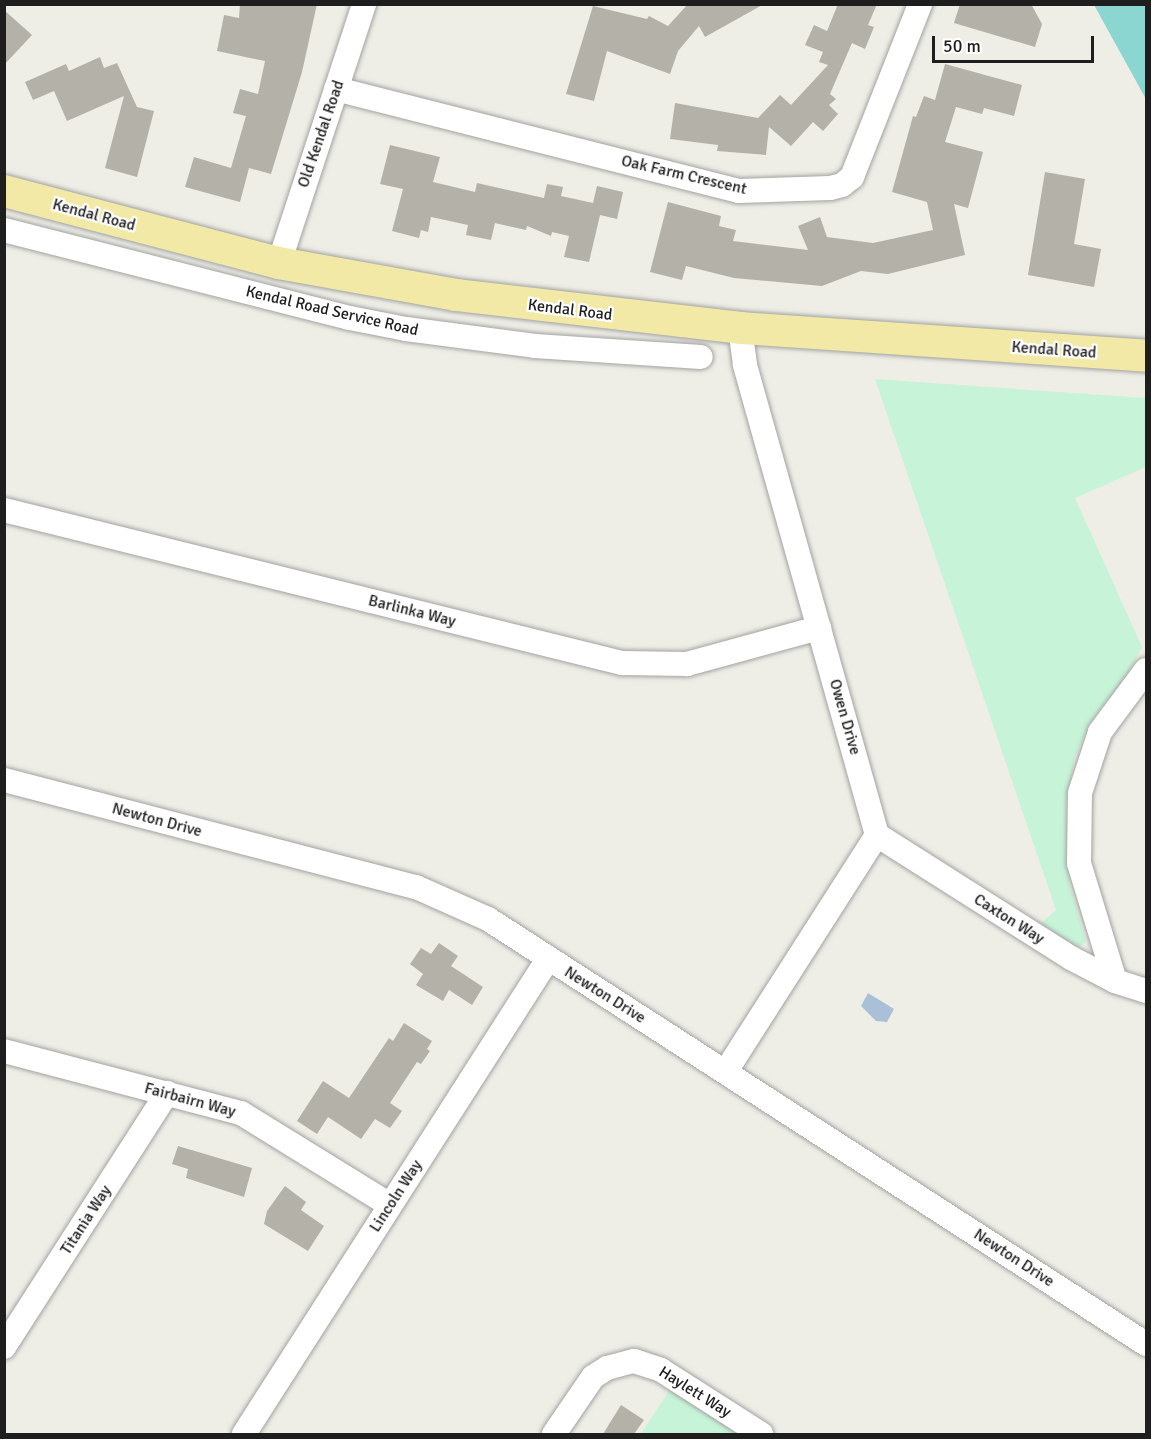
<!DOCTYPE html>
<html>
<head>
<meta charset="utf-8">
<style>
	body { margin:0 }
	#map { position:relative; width:1151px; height:1439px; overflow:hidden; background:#eeeee6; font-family:Signika,sans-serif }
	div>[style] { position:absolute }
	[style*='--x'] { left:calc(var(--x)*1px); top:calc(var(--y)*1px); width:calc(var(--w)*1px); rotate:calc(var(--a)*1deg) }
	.park>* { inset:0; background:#c7f4d8 }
	.pitch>* { inset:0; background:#8bd6d0 }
	.water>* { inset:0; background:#aac0d8 }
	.building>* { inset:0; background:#b3b1a8 }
	.roads { filter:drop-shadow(0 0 2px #a2a2a2) drop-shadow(0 0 2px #a2a2a2) }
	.minor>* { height:24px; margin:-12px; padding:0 12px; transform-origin:12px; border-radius:12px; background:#fff }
	.major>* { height:32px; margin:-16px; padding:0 16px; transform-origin:16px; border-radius:16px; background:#f3e9a6 }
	span { translate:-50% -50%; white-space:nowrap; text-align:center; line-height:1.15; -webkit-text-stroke:4.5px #fff; paint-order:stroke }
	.street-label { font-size:16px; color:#1e1e1e }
	.frame { position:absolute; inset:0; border:6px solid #1e1e1e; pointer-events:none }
	.scale { position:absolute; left:932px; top:36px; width:162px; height:27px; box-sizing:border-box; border:3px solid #1e1e1e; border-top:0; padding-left:8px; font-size:18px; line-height:21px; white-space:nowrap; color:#1e1e1e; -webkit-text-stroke:4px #fff; paint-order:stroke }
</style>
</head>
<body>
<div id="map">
	<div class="park">
		<i style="clip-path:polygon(875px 379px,1146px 398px,1146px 467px,1075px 498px,1142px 647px,1129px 672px,1090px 723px,1075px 757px,1066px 803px,1069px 882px,1086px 942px,1080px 947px,1071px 945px,1039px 925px,1056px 910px)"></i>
		<i style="clip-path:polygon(670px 1389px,740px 1434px,641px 1434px)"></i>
	</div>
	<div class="pitch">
		<i style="clip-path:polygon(1094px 5px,1146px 5px,1146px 99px)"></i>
	</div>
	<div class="water">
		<i style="clip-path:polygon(868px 993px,894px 1009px,887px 1022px,876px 1021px,861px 1006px)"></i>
	</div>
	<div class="building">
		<i style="clip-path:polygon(240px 4px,317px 4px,302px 72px,271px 174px,249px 168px,240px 202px,185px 187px,194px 157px,231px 168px,246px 116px,233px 113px,240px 89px,258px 94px,265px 61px,217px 51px,224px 15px,239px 18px)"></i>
		<i style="clip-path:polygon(688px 4px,764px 4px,705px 37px,699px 26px,678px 51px,670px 74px,607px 51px,594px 101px,566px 94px,593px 6px,647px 19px,649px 16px,668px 26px)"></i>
		<i style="clip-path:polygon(838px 4px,877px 4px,868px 25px,874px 27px,865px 49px,852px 43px,830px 94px,836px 99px,829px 105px,838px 114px,823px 131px,813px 122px,791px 146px,769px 127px,766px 155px,717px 151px,718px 145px,670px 139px,675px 103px,758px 118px,780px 95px,791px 105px,828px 65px,819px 62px,823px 52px,805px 45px,814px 25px,827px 31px)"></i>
		<i style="clip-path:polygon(960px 4px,1031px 4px,1042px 24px,1035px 47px,954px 23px)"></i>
		<i style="clip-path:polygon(4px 10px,32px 35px,4px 65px)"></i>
		<i style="clip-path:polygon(100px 57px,104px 68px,117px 63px,137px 107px,154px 111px,137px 177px,105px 168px,124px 96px,67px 121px,54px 91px,33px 100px,25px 82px,66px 64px,69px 71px)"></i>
		<i style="clip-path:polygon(945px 64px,1022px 85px,1014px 116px,984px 108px,982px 114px,956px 107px,945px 142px,983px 152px,968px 208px,954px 204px,965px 255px,888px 274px,861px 271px,822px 286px,734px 278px,686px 266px,682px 280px,650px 272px,668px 202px,721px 216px,719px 226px,736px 230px,733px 241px,808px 250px,798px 226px,820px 217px,827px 237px,873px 243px,933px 230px,927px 202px,892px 192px,913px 116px,916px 117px,924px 96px,935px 100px)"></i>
		<i style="clip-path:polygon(390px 145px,440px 157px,433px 182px,475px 192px,477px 183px,544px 198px,547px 184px,563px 187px,561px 196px,593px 203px,597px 186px,623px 192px,617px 219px,600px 215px,589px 262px,564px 257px,569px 236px,552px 232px,551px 236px,527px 226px,526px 230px,495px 223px,491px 240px,466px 235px,468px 225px,431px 217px,428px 232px,421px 230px,419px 238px,392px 231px,403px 189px,380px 184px)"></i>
		<i style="clip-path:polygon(1045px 172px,1085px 179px,1074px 244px,1101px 249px,1094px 287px,1028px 275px)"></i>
		<i style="clip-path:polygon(439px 943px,458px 956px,451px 966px,483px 987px,472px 1005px,449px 990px,443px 1001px,416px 985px,423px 974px,410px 964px,421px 948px,431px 954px)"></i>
		<i style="clip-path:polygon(404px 1023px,432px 1041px,427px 1049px,430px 1051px,421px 1064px,417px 1062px,390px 1103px,402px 1111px,390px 1128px,375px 1119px,361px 1139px,328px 1117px,317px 1134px,297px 1121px,323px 1081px,349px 1098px,389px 1038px,393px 1041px)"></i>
		<i style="clip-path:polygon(178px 1146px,252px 1168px,244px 1197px,186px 1178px,188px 1169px,172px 1164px)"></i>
		<i style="clip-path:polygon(285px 1186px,306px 1202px,301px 1210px,324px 1226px,308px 1251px,264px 1224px,267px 1211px)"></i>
		<i style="clip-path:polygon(621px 1405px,644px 1420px,634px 1434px,603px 1434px)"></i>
	</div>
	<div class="roads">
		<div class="minor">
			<i style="--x:336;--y:89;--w:416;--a:14.2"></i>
			<i style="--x:739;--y:191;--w:91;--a:-1.9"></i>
			<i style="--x:830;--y:188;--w:12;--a:-14"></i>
			<i style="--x:842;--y:185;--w:13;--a:-39"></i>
			<i style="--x:852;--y:177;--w:186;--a:-68.5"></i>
			<i style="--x:4;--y:230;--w:357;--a:14.3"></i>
			<i style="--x:350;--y:318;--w:57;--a:11.1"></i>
			<i style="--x:406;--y:329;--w:130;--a:7.5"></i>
			<i style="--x:535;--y:346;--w:166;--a:3.8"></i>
			<i style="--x:279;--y:263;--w:273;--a:-71.8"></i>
			<i style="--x:4;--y:510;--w:637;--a:13.91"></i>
			<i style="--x:622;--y:663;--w:65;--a:0.9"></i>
			<i style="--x:687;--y:664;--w:137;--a:-15.3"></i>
			<i style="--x:4;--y:780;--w:426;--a:14.6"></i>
			<i style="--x:416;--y:887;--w:79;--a:24"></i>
			<i style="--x:488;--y:919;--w:783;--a:32.86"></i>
			<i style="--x:877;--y:835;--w:230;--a:32.4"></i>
			<i style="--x:1071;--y:958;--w:50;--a:27.6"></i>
			<i style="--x:1115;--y:981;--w:33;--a:18"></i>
			<i style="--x:1115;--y:981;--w:123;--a:-107"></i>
			<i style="--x:1079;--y:863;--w:70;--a:-89.2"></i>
			<i style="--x:1080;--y:793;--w:64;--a:-71.8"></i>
			<i style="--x:1100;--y:732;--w:77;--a:-53.4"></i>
			<i style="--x:4;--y:1051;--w:245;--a:14.7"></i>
			<i style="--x:241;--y:1113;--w:175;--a:31.7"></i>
			<i style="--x:726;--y:1071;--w:280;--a:-57.4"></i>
			<i style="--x:877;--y:835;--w:489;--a:-105.7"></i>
			<i style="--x:745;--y:364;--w:36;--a:-98"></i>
			<i style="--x:4;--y:1347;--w:302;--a:-57.3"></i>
			<i style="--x:244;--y:1434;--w:564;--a:-57.38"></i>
			<i style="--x:554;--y:1434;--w:69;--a:-55.6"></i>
			<i style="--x:593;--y:1377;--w:17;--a:-33"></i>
			<i style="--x:607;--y:1368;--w:28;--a:-15"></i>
			<i style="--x:634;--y:1361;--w:28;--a:18"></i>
			<i style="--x:661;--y:1370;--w:119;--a:32.6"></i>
		</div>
		<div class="major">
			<i style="--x:4;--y:191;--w:284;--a:14.7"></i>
			<i style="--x:279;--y:263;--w:180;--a:10.2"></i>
			<i style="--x:456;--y:295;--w:286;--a:6.6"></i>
			<i style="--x:740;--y:328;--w:407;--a:3.9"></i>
		</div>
	</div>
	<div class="street-label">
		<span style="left:321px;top:134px;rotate:-71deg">Old Kendal Road</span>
		<span style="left:684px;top:175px;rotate:13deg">Oak Farm Crescent</span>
		<span style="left:94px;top:215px;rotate:15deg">Kendal Road</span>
		<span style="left:570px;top:310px;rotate:7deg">Kendal Road</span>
		<span style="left:332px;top:311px;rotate:13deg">Kendal Road Service Road</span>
		<span style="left:1054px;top:350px;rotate:4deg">Kendal Road</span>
		<span style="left:412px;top:611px;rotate:14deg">Barlinka Way</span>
		<span style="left:845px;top:717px;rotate:74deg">Owen Drive</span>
		<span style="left:157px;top:820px;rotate:15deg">Newton Drive</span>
		<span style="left:1009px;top:919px;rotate:32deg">Caxton Way</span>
		<span style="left:605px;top:995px;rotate:32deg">Newton Drive</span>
		<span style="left:190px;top:1100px;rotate:15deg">Fairbairn Way</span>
		<span style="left:396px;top:1196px;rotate:-57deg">Lincoln Way</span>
		<span style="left:86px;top:1220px;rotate:-57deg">Titania Way</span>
		<span style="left:1014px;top:1258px;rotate:33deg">Newton Drive</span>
		<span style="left:695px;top:1392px;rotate:32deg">Haylett Way</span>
	</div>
	<div class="frame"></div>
	<div class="scale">50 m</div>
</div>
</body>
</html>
